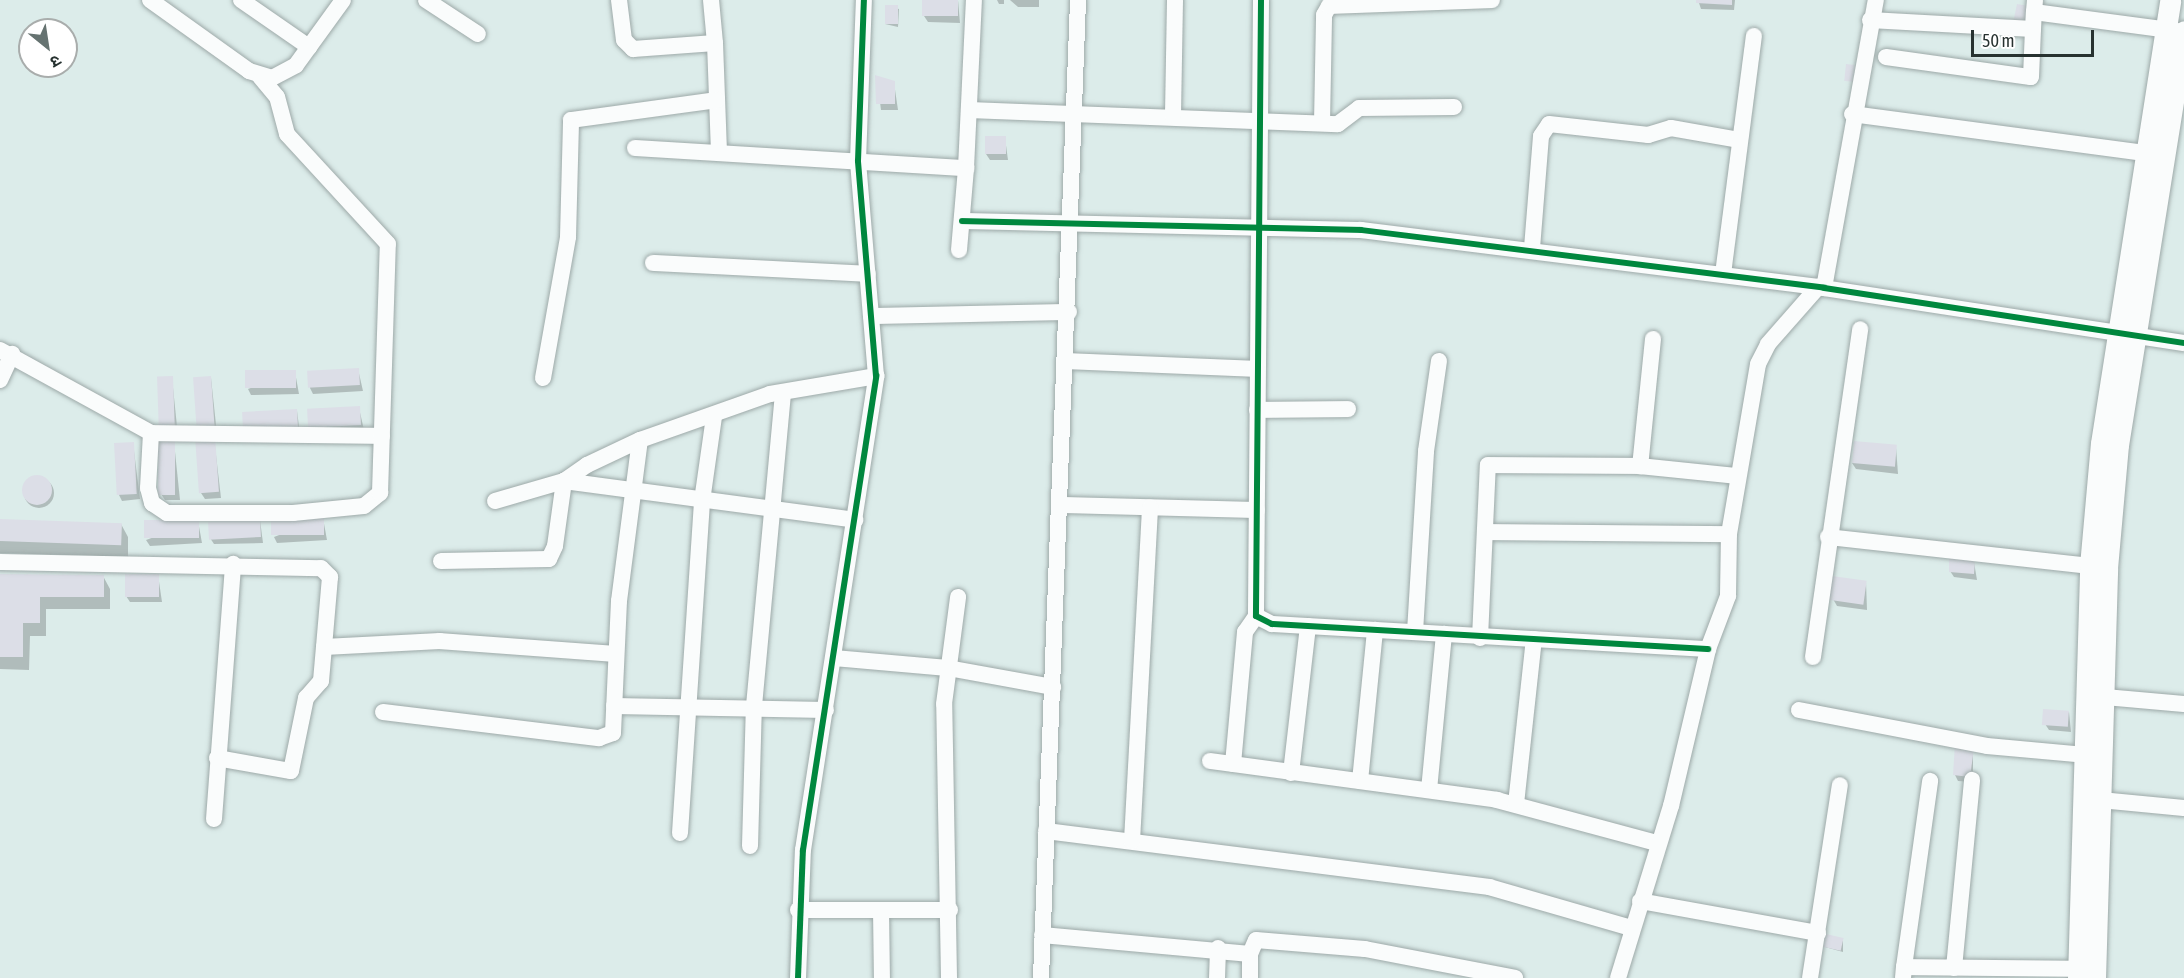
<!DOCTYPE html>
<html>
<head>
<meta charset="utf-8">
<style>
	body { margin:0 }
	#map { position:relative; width:2184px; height:978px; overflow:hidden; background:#dcecea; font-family:"Asap Condensed","Noto Sans Devanagari",sans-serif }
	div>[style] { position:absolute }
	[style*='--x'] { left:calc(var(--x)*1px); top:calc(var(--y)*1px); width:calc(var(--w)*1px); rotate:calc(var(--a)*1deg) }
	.shadow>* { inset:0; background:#0003 }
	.round { border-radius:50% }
	.building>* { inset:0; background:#dcdee7; transform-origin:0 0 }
	.roads { filter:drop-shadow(0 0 2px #9da9a8) drop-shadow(0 0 2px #9da9a8) }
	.minor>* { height:16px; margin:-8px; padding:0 8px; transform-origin:8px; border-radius:8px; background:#fafcfc }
	.tertiary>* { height:21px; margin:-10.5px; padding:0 10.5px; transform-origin:10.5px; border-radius:10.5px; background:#fafcfc }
	.cycleway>* { height:6px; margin:-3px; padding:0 3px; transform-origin:3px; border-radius:3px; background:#00873e }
	span { translate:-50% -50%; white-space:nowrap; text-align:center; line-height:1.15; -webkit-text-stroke:4.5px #fff; paint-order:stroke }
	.north { position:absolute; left:18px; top:18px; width:60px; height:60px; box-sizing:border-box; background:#fff; border:2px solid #a9adac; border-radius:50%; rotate:150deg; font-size:16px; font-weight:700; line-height:24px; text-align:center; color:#273230 }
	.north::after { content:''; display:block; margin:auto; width:21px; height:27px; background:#667371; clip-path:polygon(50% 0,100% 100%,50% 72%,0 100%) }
	.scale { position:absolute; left:1971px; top:30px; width:123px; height:27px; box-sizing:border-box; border:3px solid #273230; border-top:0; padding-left:8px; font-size:18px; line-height:21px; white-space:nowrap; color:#273230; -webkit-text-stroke:4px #fff; paint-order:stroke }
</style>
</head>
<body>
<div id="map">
	<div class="shadow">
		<i style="clip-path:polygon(958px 0,960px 23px,928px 22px,924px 16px)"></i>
		<i style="clip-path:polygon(997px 0,1004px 0,1004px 4px,999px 4px)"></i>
		<i style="clip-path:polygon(1010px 0,1039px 0,1039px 7px,1018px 7px)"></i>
		<i style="clip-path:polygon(1698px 0,1735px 0,1734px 10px,1701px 9px)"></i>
		<i style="clip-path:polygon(886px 6px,899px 9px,898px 27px,885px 24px)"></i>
		<i style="clip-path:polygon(877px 77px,894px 83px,898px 110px,881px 110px)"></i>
		<i style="clip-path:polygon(1005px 138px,1008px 160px,990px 160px,986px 154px)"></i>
		<i style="clip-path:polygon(358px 369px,363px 391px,313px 394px,310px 388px,309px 372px)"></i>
		<i style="clip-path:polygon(295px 372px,299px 394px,251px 395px,248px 389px)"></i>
		<i style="clip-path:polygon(172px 378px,178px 436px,163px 437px)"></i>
		<i style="clip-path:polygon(211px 378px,217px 434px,201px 435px)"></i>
		<i style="clip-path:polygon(359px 408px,364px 430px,313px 434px)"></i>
		<i style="clip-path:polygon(297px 411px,300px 434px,247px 436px)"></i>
		<i style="clip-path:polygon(214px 438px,221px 498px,205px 499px,201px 493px)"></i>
		<i style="clip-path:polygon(174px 442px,180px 500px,165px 500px,161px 494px)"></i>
		<i style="clip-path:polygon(133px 443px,140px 499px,122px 501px,119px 495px)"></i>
		<i style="clip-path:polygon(1896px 447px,1898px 474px,1856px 469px,1852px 463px)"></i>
		<i class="round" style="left:24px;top:478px;width:30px;height:30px"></i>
		<i style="clip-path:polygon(323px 518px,327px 540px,277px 543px,274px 537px)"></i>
		<i style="clip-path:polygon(0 520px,121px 524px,128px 537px,128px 557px,0 553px)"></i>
		<i style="clip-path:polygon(260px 520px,263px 543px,214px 544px,210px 538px)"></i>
		<i style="clip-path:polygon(198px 521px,202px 543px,150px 546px,146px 540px)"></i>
		<i style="clip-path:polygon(1974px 562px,1977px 580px,1954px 577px,1950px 571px)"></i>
		<i style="clip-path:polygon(0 575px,103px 576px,110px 589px,110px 609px,46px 609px,46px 636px,30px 636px,29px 670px,0 669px)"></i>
		<i style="clip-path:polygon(158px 575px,162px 602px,130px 602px,126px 596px)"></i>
		<i style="clip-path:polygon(1866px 582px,1867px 610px,1837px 606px,1833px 599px)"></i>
		<i style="clip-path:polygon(2069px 712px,2071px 732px,2049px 730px,2045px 724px)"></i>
		<i style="clip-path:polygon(1973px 749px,1973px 782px,1958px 781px,1955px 775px)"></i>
		<i style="clip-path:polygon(1843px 939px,1843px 952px,1825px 947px)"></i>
	</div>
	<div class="building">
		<i style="left:922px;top:0;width:36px;height:16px"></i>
		<i style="clip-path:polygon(1696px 0,1732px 0,1732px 5px,1696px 3px)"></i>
		<i style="clip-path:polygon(2017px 4px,2029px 6px,2026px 21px,2013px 23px)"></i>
		<i style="left:885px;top:5px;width:13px;height:19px"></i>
		<i style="left:1846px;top:64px;width:9px;height:17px;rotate:6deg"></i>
		<i style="clip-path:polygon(875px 75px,895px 81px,895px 104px,876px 104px)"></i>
		<i style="left:985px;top:136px;width:21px;height:18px"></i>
		<i style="left:359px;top:368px;width:17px;height:52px;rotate:87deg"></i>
		<i style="left:296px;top:370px;width:18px;height:51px;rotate:90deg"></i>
		<i style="left:173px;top:376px;width:54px;height:16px;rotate:88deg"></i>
		<i style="left:211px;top:376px;width:53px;height:18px;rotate:86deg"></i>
		<i style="left:360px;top:406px;width:19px;height:53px;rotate:87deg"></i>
		<i style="left:297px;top:409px;width:19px;height:55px;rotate:87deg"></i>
		<i style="left:215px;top:436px;width:56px;height:20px;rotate:86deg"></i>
		<i style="left:158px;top:441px;width:17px;height:54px"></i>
		<i style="left:1854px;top:441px;width:43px;height:22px;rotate:5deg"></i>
		<i style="left:134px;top:442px;width:52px;height:20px;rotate:87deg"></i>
		<i class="round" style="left:22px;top:475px;width:30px;height:30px"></i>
		<i style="left:324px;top:516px;width:19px;height:53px;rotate:90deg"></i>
		<i style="left:0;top:519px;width:122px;height:22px;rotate:2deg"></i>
		<i style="left:260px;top:519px;width:18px;height:52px;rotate:87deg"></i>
		<i style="left:199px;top:520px;width:18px;height:55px;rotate:90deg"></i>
		<i style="clip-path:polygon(1949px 556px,1975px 560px,1974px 574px,1949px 572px)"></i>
		<i style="clip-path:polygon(0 574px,104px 575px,104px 597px,40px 597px,40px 623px,23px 623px,23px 657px,0 657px)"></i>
		<i style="left:125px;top:574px;width:34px;height:23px"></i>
		<i style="left:1832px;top:576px;width:35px;height:24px;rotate:8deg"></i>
		<i style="left:2043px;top:709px;width:26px;height:16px;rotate:4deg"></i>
		<i style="clip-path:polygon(1955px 743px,1974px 748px,1970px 777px,1953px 775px)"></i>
		<i style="left:1826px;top:934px;width:18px;height:13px;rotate:13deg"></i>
	</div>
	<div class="roads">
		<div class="minor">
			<i style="--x:150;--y:0;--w:122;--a:35.6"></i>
			<i style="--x:249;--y:71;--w:24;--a:17"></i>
			<i style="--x:272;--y:78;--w:27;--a:-28"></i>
			<i style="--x:296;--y:65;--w:80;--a:-54.1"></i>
			<i style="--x:241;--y:0;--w:83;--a:34.7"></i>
			<i style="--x:426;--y:0;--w:62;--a:33.2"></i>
			<i style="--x:619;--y:0;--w:40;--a:82.9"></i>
			<i style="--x:624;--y:40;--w:13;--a:45"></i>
			<i style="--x:633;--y:49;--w:82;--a:-4.2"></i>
			<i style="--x:715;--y:43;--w:43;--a:-95.3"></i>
			<i style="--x:1261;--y:0;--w:616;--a:90.47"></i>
			<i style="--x:1256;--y:616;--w:18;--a:27"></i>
			<i style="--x:1272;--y:624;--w:437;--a:3.3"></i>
			<i style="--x:2035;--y:0;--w:12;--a:95"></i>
			<i style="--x:2034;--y:12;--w:144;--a:7.6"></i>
			<i style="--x:1870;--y:20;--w:163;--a:3.2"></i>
			<i style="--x:2033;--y:29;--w:17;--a:-87"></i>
			<i style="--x:715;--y:43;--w:110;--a:87.9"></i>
			<i style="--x:1886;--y:57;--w:146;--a:7.9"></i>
			<i style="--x:2031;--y:77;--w:48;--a:-87.6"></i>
			<i style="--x:969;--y:110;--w:369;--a:2.2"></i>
			<i style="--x:1338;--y:124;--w:26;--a:-37"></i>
			<i style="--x:1359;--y:108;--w:95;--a:-0.6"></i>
			<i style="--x:1852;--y:114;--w:297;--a:7.6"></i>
			<i style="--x:1173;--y:115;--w:115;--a:-89"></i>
			<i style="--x:1322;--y:123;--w:108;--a:-88.9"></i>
			<i style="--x:1324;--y:15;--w:10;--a:-61"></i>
			<i style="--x:1329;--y:6;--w:163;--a:-2.1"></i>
			<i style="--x:635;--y:148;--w:332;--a:3.5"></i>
			<i style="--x:966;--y:168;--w:168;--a:-87.3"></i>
			<i style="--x:962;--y:221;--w:399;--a:1.3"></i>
			<i style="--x:1361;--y:230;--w:467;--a:7.1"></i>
			<i style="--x:1824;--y:288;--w:364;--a:8.7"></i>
			<i style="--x:1532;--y:248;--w:112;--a:-85.4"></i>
			<i style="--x:1541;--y:136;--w:14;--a:-56"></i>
			<i style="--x:1549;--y:124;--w:100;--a:6.3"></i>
			<i style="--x:1648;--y:135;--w:24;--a:-17"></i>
			<i style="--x:1671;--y:128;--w:70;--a:9.9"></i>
			<i style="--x:959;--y:250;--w:82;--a:-85.1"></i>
			<i style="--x:653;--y:263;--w:215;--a:2.9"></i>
			<i style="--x:1723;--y:274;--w:240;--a:-82.6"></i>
			<i style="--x:1824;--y:288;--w:293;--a:-79.8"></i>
			<i style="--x:871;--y:316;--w:198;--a:-1.2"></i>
			<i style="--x:1653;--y:339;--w:128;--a:95.8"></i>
			<i style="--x:1640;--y:466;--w:98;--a:5.9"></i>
			<i style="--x:0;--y:350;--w:172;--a:28.8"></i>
			<i style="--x:151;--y:433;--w:231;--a:0.7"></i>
			<i style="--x:1067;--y:361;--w:190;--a:2.4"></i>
			<i style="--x:543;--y:378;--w:143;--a:-79.9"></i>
			<i style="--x:568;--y:237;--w:117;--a:-88.5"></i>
			<i style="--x:571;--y:120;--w:147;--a:-7.8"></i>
			<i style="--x:0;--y:380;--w:29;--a:-65"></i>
			<i style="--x:1257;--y:410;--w:91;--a:-0.6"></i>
			<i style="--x:151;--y:433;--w:55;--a:93.1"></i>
			<i style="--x:148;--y:488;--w:16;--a:75"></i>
			<i style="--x:152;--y:503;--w:18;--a:34"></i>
			<i style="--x:167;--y:513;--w:126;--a:0"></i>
			<i style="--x:293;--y:513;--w:71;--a:-5.6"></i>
			<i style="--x:364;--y:506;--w:21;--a:-39"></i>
			<i style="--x:380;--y:493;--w:249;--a:-88.2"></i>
			<i style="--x:388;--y:244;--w:149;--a:-132.6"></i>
			<i style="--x:287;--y:134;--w:38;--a:-105"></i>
			<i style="--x:277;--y:97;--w:26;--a:-130"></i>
			<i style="--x:495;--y:501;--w:72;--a:-16.2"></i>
			<i style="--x:564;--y:481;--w:294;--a:7.6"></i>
			<i style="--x:1062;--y:505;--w:195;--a:1.5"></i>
			<i style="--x:1487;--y:532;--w:242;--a:0.5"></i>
			<i style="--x:1828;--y:537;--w:274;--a:6.3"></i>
			<i style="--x:441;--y:561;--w:108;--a:-1.1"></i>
			<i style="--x:549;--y:559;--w:14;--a:-65"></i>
			<i style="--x:555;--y:546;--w:66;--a:-82.1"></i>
			<i style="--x:564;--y:481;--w:28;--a:-35"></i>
			<i style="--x:587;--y:465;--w:59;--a:-25.3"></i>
			<i style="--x:640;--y:440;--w:138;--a:-19.5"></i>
			<i style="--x:770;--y:394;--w:108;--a:-9.6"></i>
			<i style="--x:0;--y:562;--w:321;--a:1.1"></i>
			<i style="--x:321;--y:568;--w:13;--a:45"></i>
			<i style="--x:330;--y:577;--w:70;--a:94.9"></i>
			<i style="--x:324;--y:647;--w:116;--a:-3"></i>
			<i style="--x:440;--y:641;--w:175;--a:4.2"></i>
			<i style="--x:1415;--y:632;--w:181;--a:-86.5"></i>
			<i style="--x:1426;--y:451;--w:91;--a:-81.8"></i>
			<i style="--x:1480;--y:638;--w:173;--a:-87.4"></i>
			<i style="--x:1488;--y:465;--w:152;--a:0.4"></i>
			<i style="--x:1813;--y:657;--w:331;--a:-81.8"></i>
			<i style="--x:834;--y:658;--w:114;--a:5"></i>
			<i style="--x:948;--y:668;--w:107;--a:10.3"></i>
			<i style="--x:2105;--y:697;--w:79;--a:5.1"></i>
			<i style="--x:614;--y:706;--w:212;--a:1.1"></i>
			<i style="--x:1799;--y:710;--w:191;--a:10.8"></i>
			<i style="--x:1987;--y:746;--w:109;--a:5.2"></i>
			<i style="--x:383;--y:712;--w:218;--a:6.9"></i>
			<i style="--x:599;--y:738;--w:15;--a:-20"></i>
			<i style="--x:613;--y:733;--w:132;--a:-87.4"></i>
			<i style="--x:619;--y:601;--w:162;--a:-82.6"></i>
			<i style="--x:217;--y:758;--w:75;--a:10"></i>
			<i style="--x:291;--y:771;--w:75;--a:-78.4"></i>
			<i style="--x:306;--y:698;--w:23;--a:-49"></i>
			<i style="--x:321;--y:681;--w:34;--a:-85"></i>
			<i style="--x:1210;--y:761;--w:290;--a:7.7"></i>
			<i style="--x:1497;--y:800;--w:165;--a:15.1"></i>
			<i style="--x:1233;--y:764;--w:133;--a:-84.8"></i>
			<i style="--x:1245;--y:632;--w:19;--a:-55"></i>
			<i style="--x:1291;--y:773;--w:148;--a:-83.4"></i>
			<i style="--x:1360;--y:781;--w:152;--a:-84.3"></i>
			<i style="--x:1429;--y:790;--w:157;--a:-84.5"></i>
			<i style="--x:2090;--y:799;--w:94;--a:5.5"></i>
			<i style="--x:1516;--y:804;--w:166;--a:-83.8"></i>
			<i style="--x:214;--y:819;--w:256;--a:-85.7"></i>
			<i style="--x:1046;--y:831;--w:447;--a:7.2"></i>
			<i style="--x:1489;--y:887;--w:148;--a:16.1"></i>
			<i style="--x:680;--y:833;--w:333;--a:-86.2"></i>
			<i style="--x:702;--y:501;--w:85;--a:-81.9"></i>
			<i style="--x:1132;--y:841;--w:334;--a:-86.9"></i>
			<i style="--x:750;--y:846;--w:140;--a:-88.4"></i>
			<i style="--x:754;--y:706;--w:315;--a:-84.7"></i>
			<i style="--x:1640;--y:901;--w:181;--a:10.2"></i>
			<i style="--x:798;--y:910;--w:152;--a:0"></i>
			<i style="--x:881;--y:910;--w:68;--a:89.2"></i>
			<i style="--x:1042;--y:935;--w:209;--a:5.2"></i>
			<i style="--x:1250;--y:954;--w:15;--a:-67"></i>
			<i style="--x:1256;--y:940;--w:109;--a:4.7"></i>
			<i style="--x:1365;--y:949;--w:153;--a:10.9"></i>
			<i style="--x:1250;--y:954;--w:24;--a:90"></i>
			<i style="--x:1904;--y:967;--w:188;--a:-82"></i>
			<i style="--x:1954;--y:968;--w:189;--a:-84.5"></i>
			<i style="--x:798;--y:978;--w:128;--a:-87.8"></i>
			<i style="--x:803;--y:850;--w:480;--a:-81.2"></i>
			<i style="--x:876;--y:376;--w:216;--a:-94.8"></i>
			<i style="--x:858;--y:161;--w:161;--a:-87.9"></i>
			<i style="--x:949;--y:978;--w:274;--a:-91"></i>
			<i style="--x:944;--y:704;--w:108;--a:-82.5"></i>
			<i style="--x:1041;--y:978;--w:979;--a:-87.83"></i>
			<i style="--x:1217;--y:978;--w:30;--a:-88"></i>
			<i style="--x:1618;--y:978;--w:180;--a:-72.9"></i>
			<i style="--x:1671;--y:806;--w:161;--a:-76.7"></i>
			<i style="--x:1708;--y:649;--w:57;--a:-69.3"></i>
			<i style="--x:1728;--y:596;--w:62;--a:-89.1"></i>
			<i style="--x:1729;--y:534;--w:172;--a:-80.3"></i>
			<i style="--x:1758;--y:364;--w:22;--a:-63"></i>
			<i style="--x:1768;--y:344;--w:76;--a:-48.7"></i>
			<i style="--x:1810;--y:978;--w:195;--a:-81.2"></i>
			<i style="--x:1903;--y:978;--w:11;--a:-85"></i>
			<i style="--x:1904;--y:967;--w:184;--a:0.6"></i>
		</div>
		<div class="tertiary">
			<i style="--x:2078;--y:978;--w:412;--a:-88.3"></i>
			<i style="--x:2090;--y:566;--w:123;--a:-84.9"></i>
			<i style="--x:2101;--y:443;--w:448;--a:-81.1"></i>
			<i style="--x:2095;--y:978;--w:410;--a:-88.3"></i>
			<i style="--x:2107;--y:568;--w:123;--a:-84.9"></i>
			<i style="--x:2118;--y:445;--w:419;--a:-80.9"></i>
		</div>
	</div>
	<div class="cycleway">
		<i style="--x:1261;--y:0;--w:616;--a:90.47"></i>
		<i style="--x:1256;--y:616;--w:18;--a:27"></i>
		<i style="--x:1272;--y:624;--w:437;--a:3.3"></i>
		<i style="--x:962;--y:221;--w:399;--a:1.3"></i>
		<i style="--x:1361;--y:230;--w:467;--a:7.1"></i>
		<i style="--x:1824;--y:288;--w:364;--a:8.7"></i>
		<i style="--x:798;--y:978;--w:128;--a:-87.8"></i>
		<i style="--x:803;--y:850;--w:480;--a:-81.2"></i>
		<i style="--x:876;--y:376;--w:216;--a:-94.8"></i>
		<i style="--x:858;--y:161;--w:161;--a:-87.9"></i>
	</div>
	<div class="north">उ</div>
	<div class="scale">50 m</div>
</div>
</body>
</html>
